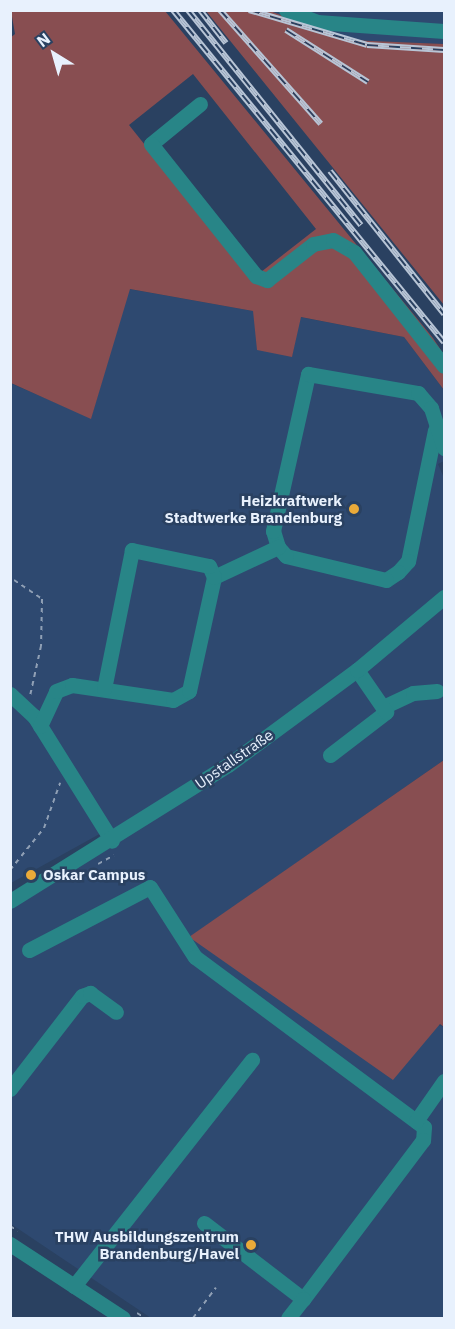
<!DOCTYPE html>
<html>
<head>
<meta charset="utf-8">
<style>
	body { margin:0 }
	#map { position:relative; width:455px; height:1329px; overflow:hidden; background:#2a4161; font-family:"IBM Plex Sans",sans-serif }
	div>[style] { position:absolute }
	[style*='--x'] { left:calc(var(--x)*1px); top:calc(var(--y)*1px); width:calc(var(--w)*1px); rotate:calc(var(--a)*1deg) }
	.built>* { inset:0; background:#2e4970 }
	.green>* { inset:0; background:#884e51 }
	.path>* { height:2px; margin-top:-1px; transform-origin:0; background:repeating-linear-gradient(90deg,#90a0b5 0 4.5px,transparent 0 9px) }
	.minor>* { height:15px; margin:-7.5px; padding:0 7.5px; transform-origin:7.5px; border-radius:7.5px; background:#288587 }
	.rail>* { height:6px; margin-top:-3px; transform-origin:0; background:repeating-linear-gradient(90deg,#2a4161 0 11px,#b8c5d6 0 22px); box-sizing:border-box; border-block:2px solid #b8c5d6 }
	.dots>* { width:16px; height:16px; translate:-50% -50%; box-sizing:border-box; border:3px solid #2a4161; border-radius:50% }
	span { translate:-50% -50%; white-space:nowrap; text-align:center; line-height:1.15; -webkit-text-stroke:5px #2a4161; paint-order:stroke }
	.poi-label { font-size:15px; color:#e8f1fd; font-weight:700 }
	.right { translate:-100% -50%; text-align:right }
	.left { translate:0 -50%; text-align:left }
	.street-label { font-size:15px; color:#e8f1fd }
	.frame { position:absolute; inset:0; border:12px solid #e8f1fd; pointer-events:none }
	.north { position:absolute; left:24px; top:24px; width:60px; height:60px; -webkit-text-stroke:4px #2a4161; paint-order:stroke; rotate:323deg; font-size:16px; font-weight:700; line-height:24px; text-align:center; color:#e8f1fd }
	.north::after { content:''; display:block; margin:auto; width:21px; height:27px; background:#e8f1fd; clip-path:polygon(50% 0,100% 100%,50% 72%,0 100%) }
</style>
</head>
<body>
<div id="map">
	<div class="built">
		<i style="clip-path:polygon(270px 11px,444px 11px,444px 44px,348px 40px)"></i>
		<i style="clip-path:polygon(129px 289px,253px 311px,292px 356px,300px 317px,404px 337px,444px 390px,444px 461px,438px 464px,444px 478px,444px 760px,190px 937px,444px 1027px,444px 1318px,151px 1318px,11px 1224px,11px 903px,54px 878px,105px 831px,11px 883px,10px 383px,91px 418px)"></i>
	</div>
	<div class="green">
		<i style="clip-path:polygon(evenodd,11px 11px,165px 11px,433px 338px,444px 355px,444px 390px,404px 337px,301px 317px,292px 357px,257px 350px,253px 311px,130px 289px,91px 419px,11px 383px,10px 38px,15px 34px,11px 11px,193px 74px,316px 229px,252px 279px,129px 125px,193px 74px)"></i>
		<i style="clip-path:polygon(206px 11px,270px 11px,348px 40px,444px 44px,444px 305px)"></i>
		<i style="clip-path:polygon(444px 760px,444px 1027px,440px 1024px,393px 1080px,189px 937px)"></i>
	</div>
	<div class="path">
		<i style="--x:14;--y:580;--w:34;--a:34"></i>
		<i style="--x:42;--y:599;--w:47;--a:91.2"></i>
		<i style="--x:41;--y:646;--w:51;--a:102.4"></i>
		<i style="--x:98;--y:864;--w:18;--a:-29"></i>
		<i style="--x:10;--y:870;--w:54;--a:-51"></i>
		<i style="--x:44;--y:828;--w:48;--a:-70.4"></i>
		<i style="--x:10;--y:1226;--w:9;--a:32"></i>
		<i style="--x:137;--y:1313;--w:9;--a:32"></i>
		<i style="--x:193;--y:1318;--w:38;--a:-53"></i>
	</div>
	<div class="minor">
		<i style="--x:286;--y:10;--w:33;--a:21"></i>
		<i style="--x:317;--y:22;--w:127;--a:4.1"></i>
		<i style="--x:200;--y:104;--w:63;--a:140.8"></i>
		<i style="--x:151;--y:144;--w:169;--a:51.5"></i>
		<i style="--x:256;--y:276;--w:12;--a:20"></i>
		<i style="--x:267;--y:280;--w:58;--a:-38"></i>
		<i style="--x:313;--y:244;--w:20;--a:-11"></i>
		<i style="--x:333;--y:240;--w:24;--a:30"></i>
		<i style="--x:354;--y:252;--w:145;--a:51.7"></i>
		<i style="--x:435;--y:430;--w:134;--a:101.6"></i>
		<i style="--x:408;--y:561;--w:15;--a:132"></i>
		<i style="--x:398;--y:572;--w:14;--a:146"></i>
		<i style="--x:386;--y:580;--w:103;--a:-166.5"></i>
		<i style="--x:286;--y:556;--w:12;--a:-132"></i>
		<i style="--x:278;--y:547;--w:17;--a:-107"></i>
		<i style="--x:273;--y:531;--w:161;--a:-77.4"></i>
		<i style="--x:308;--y:374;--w:112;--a:9.8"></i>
		<i style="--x:418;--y:393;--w:20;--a:49"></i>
		<i style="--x:431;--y:408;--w:42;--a:72"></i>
		<i style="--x:214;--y:577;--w:71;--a:-25.1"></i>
		<i style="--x:10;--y:694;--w:33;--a:43"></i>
		<i style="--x:34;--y:716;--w:147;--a:58"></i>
		<i style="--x:383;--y:707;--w:33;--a:-25"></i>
		<i style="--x:413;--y:693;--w:24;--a:-5"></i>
		<i style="--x:40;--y:726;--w:38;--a:-65"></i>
		<i style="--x:56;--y:691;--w:17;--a:-21"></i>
		<i style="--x:72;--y:685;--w:102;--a:8.4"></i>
		<i style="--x:173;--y:700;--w:18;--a:-29"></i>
		<i style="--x:189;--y:691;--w:117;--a:-77.6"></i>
		<i style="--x:214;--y:577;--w:12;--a:-114"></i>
		<i style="--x:209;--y:566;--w:79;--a:-168.3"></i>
		<i style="--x:132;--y:550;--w:142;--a:101.4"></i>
		<i style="--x:330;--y:755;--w:71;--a:-37.5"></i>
		<i style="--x:386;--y:712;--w:51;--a:-124.6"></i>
		<i style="--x:10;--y:901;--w:257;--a:-32"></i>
		<i style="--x:228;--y:765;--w:160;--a:-36.4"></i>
		<i style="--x:357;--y:670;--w:114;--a:-40"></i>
		<i style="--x:29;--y:950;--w:136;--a:-27.5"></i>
		<i style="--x:150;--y:887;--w:83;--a:57.3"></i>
		<i style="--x:195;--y:957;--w:285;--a:36.6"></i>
		<i style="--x:424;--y:1127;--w:13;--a:94"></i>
		<i style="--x:423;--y:1140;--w:199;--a:127"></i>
		<i style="--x:10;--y:1089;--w:118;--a:-52.3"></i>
		<i style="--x:82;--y:996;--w:9;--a:-21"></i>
		<i style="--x:90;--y:993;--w:32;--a:36"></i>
		<i style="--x:416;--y:1121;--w:49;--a:-55"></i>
		<i style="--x:204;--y:1223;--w:125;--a:37.5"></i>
		<i style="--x:303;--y:1299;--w:24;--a:128"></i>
		<i style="--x:10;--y:1244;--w:135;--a:33.2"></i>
		<i style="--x:74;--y:1286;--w:288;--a:-51.8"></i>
	</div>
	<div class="rail">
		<i style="--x:173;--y:10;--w:429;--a:50.8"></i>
		<i style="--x:188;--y:10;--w:276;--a:51.2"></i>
		<i style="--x:200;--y:10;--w:42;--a:51.8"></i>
		<i style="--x:220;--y:10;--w:152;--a:48.5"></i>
		<i style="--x:249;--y:10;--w:123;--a:16.5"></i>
		<i style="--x:367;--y:45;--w:77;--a:3.7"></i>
		<i style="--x:286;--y:30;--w:97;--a:32.4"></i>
		<i style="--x:330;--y:171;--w:183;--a:51.4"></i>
	</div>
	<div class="dots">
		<i style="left:354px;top:509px;background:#eaaa39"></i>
		<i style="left:31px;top:875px;background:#eaaa39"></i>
		<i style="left:251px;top:1245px;background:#eaaa39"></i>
	</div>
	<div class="poi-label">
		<span class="right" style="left:342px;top:509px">Heizkraftwerk<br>Stadtwerke Brandenburg</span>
		<span class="left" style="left:43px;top:875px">Oskar Campus</span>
		<span class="right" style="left:239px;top:1245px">THW Ausbildungszentrum<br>Brandenburg/Havel</span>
	</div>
	<div class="street-label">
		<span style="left:234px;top:759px;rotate:-35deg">Upstallstraße</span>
	</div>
	<div class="frame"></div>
	<div class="north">N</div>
</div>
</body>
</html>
